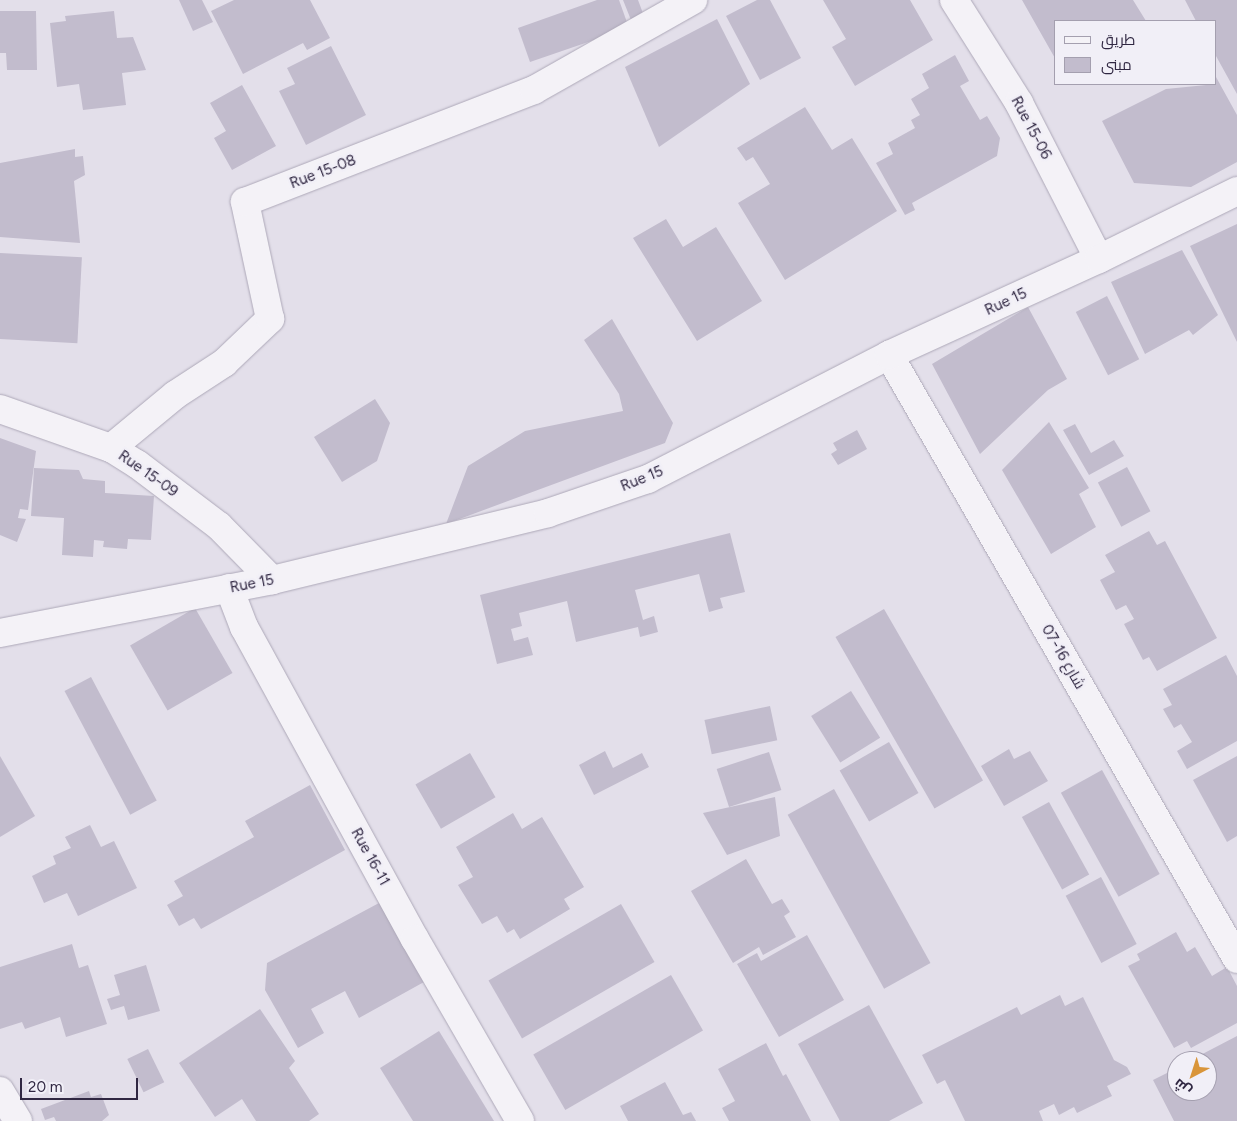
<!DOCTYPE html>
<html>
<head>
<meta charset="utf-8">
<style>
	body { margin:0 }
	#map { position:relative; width:1237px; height:1121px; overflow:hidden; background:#e3dfea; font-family:Figtree,Cairo,sans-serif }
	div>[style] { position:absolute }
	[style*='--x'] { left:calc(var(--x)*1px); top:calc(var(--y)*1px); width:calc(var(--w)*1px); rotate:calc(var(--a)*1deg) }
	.building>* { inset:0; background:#c2bccd; transform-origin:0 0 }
	.roads { filter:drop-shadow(0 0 1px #ada8b8) drop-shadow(0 0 1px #ada8b8) }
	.minor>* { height:28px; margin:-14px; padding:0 14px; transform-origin:14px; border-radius:14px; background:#f4f2f7 }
	.tertiary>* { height:28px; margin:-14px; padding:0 14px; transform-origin:14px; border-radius:14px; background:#f4f2f7 }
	span { translate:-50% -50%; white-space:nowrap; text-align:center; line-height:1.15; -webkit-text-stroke:5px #f1eff7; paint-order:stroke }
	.street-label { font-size:15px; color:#302742 }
	.legend { position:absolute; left:1054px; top:20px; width:162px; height:65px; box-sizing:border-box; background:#f1eff7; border:1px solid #a49faf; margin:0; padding:6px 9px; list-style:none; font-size:15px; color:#302742 }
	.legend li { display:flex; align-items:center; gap:10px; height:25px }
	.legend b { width:25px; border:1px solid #a49faf }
	.north { position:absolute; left:1167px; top:1051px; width:50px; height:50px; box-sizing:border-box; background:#f1eff7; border:1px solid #a49faf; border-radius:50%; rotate:220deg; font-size:14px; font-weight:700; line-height:20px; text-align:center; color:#302742 }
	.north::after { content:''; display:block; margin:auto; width:18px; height:22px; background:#d9953a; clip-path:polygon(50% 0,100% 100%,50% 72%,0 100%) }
	.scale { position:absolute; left:20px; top:1078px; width:118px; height:22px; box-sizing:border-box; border:2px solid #302742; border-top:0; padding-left:6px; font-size:15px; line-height:18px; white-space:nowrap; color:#302742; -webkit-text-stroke:4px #f1eff7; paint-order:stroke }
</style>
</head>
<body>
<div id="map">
	<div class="building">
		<i style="clip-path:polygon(179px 0,202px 0,213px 22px,193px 31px)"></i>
		<i style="clip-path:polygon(234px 0,310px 0,330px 38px,307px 50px,303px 43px,243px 74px,211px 11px)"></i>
		<i style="clip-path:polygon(597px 0,619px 0,629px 28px,530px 62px,518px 28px)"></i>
		<i style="clip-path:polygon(623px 0,638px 0,644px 16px,631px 20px)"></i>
		<i style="clip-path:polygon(757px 0,770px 0,801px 58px,760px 80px,726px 16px)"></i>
		<i style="clip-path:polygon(823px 0,910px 0,933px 40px,855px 86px,832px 47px,846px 39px)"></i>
		<i style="clip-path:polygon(1022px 0,1133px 0,1146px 21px,1056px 21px,1056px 60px)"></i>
		<i style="clip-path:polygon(1185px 0,1237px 0,1237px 94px,1216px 56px,1216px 21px,1196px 21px)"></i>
		<i style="clip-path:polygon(0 11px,36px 11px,37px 70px,7px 70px,6px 53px,0 53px)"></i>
		<i style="clip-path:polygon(114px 11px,117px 38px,133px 37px,146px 70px,122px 73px,126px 105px,83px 110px,79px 84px,57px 87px,50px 23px,66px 21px,65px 16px)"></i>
		<i style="clip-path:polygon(717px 19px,750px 84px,659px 147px,625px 67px)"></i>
		<i style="clip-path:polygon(331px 46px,366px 115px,306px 145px,279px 91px,295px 84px,287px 68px)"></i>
		<i style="clip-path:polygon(955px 55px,969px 81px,960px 86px,980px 120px,987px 116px,1000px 138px,997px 156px,912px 203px,915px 210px,905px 215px,876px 163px,893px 154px,888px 143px,915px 128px,911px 120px,920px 115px,911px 99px,929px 88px,922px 74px)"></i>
		<i style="clip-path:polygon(1216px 77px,1237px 115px,1237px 162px,1191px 187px,1134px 183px,1102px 121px,1166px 89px,1216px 84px)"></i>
		<i style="clip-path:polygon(242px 85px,276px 146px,232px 170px,214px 138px,226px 131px,210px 103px)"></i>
		<i style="clip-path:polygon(805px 107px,832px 150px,852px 138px,897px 211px,785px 280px,738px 203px,770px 184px,753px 157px,746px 161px,737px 148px)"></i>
		<i style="clip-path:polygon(75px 149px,75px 157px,83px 156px,85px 175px,74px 181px,80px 243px,0 237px,0 163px)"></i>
		<i style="clip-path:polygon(666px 219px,683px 247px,716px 227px,762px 301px,697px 341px,633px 238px)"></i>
		<i style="clip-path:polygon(1237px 224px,1237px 342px,1190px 246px)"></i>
		<i style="clip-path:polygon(1182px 250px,1218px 315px,1193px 335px,1189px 330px,1145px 354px,1111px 282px)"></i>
		<i style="left:0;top:253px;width:82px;height:86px;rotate:3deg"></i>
		<i style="left:1107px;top:296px;width:71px;height:35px;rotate:63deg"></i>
		<i style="clip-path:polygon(1028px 307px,1067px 379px,1048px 390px,980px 454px,932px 364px)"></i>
		<i style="clip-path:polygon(612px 319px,673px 423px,665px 443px,446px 524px,468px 466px,525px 431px,623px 411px,619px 394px,584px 340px)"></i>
		<i style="clip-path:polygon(375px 399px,390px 423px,377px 461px,342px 482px,314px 437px)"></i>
		<i style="clip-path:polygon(1049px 422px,1089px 488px,1079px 494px,1096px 527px,1051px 554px,1002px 470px)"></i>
		<i style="clip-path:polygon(1075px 424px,1091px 453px,1114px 440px,1124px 456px,1089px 475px,1063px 430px)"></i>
		<i style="clip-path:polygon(857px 430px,867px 449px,838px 465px,831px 454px,837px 450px,833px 443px)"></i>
		<i style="clip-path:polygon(0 438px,36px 451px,28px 510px,20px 509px,18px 518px,26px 519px,17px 542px,0 535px)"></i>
		<i style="left:1127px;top:467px;width:50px;height:33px;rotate:62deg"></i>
		<i style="clip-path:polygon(34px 468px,79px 470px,83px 479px,105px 481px,105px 493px,154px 496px,151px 540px,128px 539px,127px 549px,103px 547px,104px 541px,94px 540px,93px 557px,62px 555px,64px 518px,31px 516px)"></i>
		<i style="clip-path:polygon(1149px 531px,1157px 545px,1165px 541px,1217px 638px,1157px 671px,1149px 657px,1143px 660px,1124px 624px,1134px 619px,1126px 605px,1116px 610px,1100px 580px,1115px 572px,1105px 555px)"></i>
		<i style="clip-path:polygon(730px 533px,745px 592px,720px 598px,723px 608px,709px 612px,699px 574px,635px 590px,643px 620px,654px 616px,658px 632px,640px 637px,638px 627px,576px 642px,567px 601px,519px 613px,522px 626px,511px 629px,514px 641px,528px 637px,533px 655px,497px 664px,480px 595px)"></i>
		<i style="left:195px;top:608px;width:75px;height:75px;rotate:60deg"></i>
		<i style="left:884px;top:609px;width:198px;height:56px;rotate:60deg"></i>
		<i style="clip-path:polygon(1226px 655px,1237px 676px,1237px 741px,1187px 769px,1177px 751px,1192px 742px,1181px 724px,1174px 728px,1163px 709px,1172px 705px,1163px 689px)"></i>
		<i style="left:91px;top:677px;width:140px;height:30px;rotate:62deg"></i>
		<i style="left:851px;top:691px;width:55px;height:47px;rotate:58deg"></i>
		<i style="left:770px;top:706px;width:35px;height:67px;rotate:78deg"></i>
		<i style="left:889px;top:742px;width:59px;height:57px;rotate:60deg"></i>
		<i style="clip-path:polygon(1009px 749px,1014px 759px,1030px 751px,1048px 781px,1004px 806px,981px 766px)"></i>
		<i style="clip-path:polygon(605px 751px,613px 768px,642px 753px,649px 767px,594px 795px,579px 765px)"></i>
		<i style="left:769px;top:752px;width:40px;height:55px;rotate:72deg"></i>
		<i style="left:470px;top:753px;width:51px;height:63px;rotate:60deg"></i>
		<i style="clip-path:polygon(0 756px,35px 816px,0 837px)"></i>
		<i style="clip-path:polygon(1237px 756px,1237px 836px,1227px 842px,1193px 780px)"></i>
		<i style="left:1102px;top:770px;width:119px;height:47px;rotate:61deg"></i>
		<i style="clip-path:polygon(310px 785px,345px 850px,201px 929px,194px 918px,179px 926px,167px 905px,183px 896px,174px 881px,254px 837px,245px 821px)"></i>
		<i style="left:834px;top:789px;width:199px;height:53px;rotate:61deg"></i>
		<i style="clip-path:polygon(775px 797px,780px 836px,727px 855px,703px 813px)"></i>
		<i style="left:1049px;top:802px;width:83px;height:31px;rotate:61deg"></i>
		<i style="clip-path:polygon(513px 813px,522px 829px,542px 817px,584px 887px,564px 899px,570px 909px,520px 939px,514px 929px,507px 933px,497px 916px,482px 924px,458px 885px,473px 877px,456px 847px)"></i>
		<i style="clip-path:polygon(90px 825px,101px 847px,114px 841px,137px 888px,78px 916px,67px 893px,44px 903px,32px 876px,56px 864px,53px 856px,71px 848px,65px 837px)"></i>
		<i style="clip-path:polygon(746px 859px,772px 904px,782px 899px,790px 912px,784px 916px,796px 937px,763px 955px,759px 947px,733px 963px,691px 891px)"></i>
		<i style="left:1101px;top:877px;width:76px;height:40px;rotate:62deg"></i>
		<i style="clip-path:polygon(379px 903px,424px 982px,359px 1018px,345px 991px,311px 1009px,324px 1033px,298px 1048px,265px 990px,267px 963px)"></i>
		<i style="left:621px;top:904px;width:67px;height:153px;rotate:60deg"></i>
		<i style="clip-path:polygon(1176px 932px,1187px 952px,1195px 947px,1212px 976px,1227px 967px,1237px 986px,1237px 1023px,1191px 1048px,1187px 1041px,1174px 1048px,1128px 966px,1140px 960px,1137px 954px)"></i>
		<i style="clip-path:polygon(807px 935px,844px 1000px,779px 1037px,737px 964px,757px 953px,761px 961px)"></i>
		<i style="clip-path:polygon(72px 944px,79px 968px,88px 965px,107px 1024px,66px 1037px,60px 1017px,25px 1029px,22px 1022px,0 1029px,0 967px)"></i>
		<i style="clip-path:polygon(146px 965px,160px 1011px,128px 1020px,124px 1006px,111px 1010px,107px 999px,120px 995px,114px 975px)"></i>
		<i style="left:671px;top:975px;width:64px;height:159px;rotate:60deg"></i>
		<i style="clip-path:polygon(1060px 995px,1065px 1006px,1083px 997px,1114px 1060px,1127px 1067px,1131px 1074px,1107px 1086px,1112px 1096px,1077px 1113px,1074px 1107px,1059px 1115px,1054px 1104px,1039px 1111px,1043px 1121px,965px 1121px,945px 1080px,937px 1084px,922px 1055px,1017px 1007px,1021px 1015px)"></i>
		<i style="clip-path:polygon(869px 1005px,923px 1103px,889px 1121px,840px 1121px,798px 1044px)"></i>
		<i style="clip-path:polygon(260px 1009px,295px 1061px,289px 1068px,319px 1114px,309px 1121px,256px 1121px,242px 1099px,215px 1117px,179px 1063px)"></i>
		<i style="clip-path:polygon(439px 1031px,494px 1121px,413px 1121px,380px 1068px)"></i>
		<i style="clip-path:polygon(1237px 1036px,1237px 1121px,1174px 1121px,1153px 1080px,1177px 1068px,1177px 1091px,1207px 1091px,1207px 1061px,1189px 1061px)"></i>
		<i style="clip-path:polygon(766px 1043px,783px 1076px,786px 1074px,811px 1121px,729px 1121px,722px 1108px,735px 1101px,718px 1069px)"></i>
		<i style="left:148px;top:1049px;width:37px;height:23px;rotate:64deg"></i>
		<i style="clip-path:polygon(665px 1082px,683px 1115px,691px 1112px,696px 1121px,628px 1121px,620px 1106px)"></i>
		<i style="clip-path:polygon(89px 1091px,91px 1097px,101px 1094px,109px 1115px,102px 1121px,56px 1121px,54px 1117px,45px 1120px,41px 1109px)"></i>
	</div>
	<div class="roads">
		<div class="minor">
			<i style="--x:889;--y:355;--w:697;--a:60.05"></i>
			<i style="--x:111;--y:448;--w:83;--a:-39.6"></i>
			<i style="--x:175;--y:395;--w:59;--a:-33.1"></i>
			<i style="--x:224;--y:363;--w:64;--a:-43.7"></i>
			<i style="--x:270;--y:319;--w:120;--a:-102.1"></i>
			<i style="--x:245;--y:202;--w:310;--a:-21.2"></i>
			<i style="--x:534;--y:90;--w:183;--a:-29.5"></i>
			<i style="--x:229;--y:588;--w:42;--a:69"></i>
			<i style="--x:244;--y:627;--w:356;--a:61.3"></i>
			<i style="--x:415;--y:939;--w:210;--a:60"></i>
			<i style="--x:0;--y:1091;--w:35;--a:59"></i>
		</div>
		<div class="tertiary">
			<i style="--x:954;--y:0;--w:122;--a:57.7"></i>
			<i style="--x:1019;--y:103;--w:175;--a:62.9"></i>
			<i style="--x:0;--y:409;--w:118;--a:19.4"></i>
			<i style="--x:111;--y:448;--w:31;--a:32"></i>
			<i style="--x:137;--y:464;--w:103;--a:37.1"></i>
			<i style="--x:219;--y:526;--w:76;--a:45.5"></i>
			<i style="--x:0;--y:633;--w:277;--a:-11"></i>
			<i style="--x:272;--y:580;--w:284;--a:-13.6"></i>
			<i style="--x:548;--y:513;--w:106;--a:-18.8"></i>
			<i style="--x:648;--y:479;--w:271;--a:-27.2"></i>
			<i style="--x:889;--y:355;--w:231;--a:-24.6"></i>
			<i style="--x:1099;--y:259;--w:154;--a:-26.2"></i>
		</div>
	</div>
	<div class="street-label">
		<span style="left:1031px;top:128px;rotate:62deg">Rue 15-06</span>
		<span style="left:323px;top:172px;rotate:-21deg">Rue 15-08</span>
		<span style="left:1006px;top:302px;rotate:-25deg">Rue 15</span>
		<span style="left:148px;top:474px;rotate:35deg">Rue 15-09</span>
		<span style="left:642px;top:479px;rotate:-22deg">Rue 15</span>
		<span style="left:252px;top:584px;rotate:-11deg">Rue 15</span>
		<span style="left:1063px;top:657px;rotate:60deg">شارع 16-07</span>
		<span style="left:370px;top:857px;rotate:61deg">Rue 16-11</span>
	</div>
	<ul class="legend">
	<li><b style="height:6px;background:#f4f2f7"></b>طريق</li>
	<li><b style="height:14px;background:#c2bccd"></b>مبنى</li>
	</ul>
	<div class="north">ش</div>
	<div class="scale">20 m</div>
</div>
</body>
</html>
